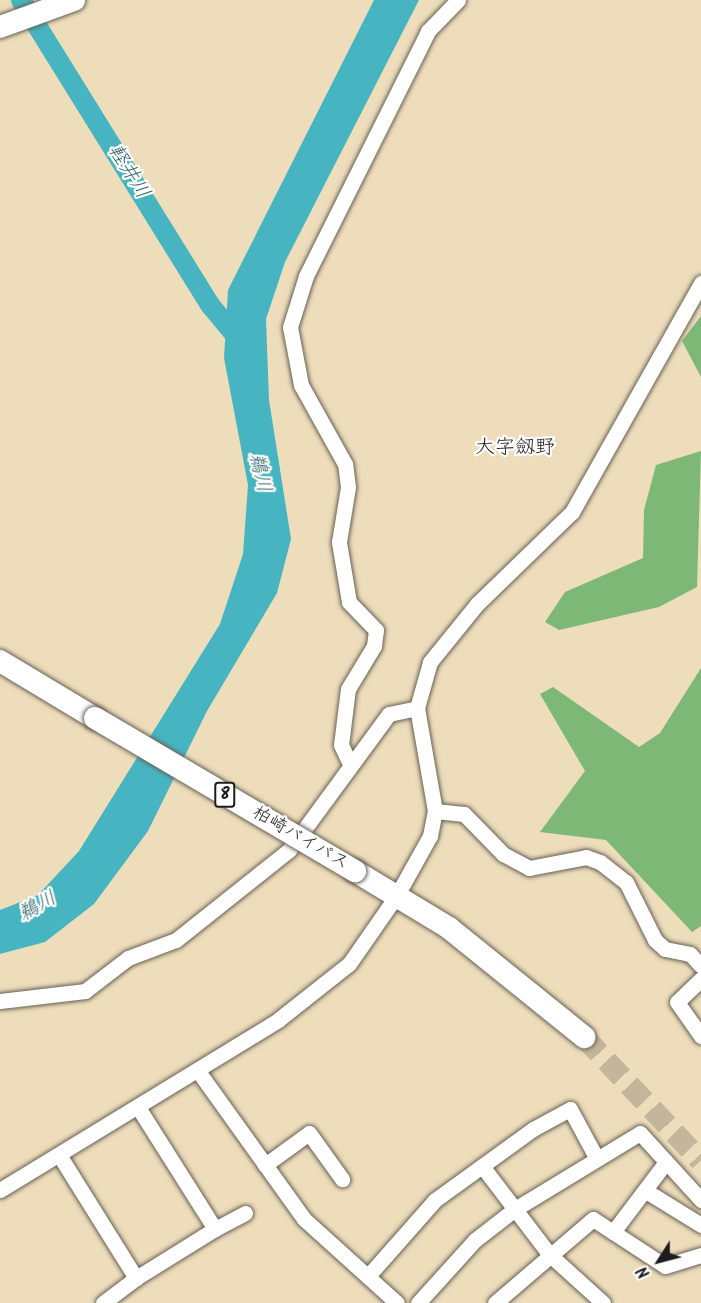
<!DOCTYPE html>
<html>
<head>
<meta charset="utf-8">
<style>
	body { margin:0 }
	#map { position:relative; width:701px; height:1303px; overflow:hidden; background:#edb; font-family:Kalam,"Klee One",sans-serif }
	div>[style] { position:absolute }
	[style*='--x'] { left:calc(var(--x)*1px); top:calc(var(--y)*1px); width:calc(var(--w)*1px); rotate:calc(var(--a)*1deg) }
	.forest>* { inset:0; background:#7eb876 }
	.water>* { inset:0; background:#47b5c1 }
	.river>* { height:20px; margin:-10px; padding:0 10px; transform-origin:10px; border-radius:10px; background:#47b5c1 }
	.highway-tunnel>* { height:22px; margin-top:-11px; transform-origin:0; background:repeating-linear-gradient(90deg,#c4b69b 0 22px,transparent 0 33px) }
	.roads { filter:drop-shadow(0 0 2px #666054) drop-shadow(0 0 2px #666054) }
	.minor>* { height:15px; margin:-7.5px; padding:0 7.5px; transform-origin:7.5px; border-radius:7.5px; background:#fff }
	.highway>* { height:22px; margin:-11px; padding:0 11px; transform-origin:11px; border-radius:11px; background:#fff }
	.bridges { filter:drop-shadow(0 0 2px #666054) drop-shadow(0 0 2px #666054) }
	.highway-bridge>* { height:22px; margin:-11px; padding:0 11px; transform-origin:11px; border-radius:11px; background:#fff }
	span { translate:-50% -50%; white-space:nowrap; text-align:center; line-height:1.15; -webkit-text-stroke:4.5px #fff; paint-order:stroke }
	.shield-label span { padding:2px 4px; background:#fff; border:2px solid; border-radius:4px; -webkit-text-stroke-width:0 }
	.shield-label { font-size:16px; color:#1c1c1c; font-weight:700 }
	.street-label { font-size:18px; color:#1c1c1c }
	.water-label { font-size:20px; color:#2f6166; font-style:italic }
	.neighbourhood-label { font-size:20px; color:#1c1c1c }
	.north { position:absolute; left:629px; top:1231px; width:60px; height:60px; -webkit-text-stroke:4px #fff; paint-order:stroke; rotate:234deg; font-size:16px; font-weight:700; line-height:24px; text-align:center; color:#1c1c1c }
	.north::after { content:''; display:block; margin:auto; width:21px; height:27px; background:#1c1c1c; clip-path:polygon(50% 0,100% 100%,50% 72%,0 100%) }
</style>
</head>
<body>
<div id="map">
	<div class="forest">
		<i style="clip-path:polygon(701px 316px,701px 377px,682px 341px)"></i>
		<i style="clip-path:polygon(701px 451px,697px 587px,659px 607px,559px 630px,545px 622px,565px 592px,643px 558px,644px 510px,656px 465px)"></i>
		<i style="clip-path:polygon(701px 668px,701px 926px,692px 932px,606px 840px,540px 832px,585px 771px,540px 694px,553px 687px,639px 747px,660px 733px)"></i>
	</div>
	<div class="water">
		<i style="clip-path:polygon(374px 0,419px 0,285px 262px,266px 319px,269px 400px,291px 539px,277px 593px,207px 711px,148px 831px,94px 904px,45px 942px,0 954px,0 910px,38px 895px,79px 851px,220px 624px,243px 554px,248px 485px,224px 358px,228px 290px)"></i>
	</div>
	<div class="river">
		<i style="--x:21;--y:0;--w:360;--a:58.2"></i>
		<i style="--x:211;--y:306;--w:45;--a:50.4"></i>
	</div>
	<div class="highway-tunnel">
		<i style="--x:584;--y:1037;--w:170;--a:46.7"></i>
	</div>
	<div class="roads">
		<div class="minor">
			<i style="--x:350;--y:764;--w:21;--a:-115"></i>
			<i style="--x:341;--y:745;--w:56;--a:-82.9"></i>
			<i style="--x:348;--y:689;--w:50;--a:-58.8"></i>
			<i style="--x:374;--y:646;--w:16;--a:-83"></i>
			<i style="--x:376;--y:630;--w:39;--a:-134"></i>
			<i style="--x:349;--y:602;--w:61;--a:-99.5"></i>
			<i style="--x:339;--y:542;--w:56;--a:-80.7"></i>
			<i style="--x:348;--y:487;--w:23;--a:-97"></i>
			<i style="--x:345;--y:464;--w:90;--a:-119.1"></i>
			<i style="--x:301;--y:385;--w:59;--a:-100.7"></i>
			<i style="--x:290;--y:327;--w:53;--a:-72.6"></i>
			<i style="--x:306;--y:276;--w:274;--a:-63.5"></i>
			<i style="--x:428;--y:31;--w:43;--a:-45.9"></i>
			<i style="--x:435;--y:811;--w:29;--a:6"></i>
			<i style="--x:464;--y:814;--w:56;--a:45.7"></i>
			<i style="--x:503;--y:854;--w:30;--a:28"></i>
			<i style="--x:529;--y:868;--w:58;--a:-10.9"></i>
			<i style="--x:586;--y:857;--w:15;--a:20"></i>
			<i style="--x:600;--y:862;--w:33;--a:38"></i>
			<i style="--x:626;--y:882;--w:65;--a:63.4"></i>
			<i style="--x:655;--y:940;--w:13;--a:42"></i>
			<i style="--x:665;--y:949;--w:25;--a:11"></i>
			<i style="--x:690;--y:954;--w:16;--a:47"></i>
			<i style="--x:701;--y:979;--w:33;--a:136"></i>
			<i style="--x:677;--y:1002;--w:42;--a:54.8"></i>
			<i style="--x:0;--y:1001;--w:86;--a:-6.7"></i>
			<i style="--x:85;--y:991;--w:54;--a:-37.5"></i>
			<i style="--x:128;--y:958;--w:51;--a:-20.6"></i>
			<i style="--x:176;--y:940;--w:144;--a:-38.5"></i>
			<i style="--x:289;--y:850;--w:169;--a:-53.7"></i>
			<i style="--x:389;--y:714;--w:29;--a:-12"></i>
			<i style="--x:198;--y:1071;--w:182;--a:54.4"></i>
			<i style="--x:304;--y:1219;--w:125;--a:42.1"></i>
			<i style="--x:61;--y:1158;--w:142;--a:58"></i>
			<i style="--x:136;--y:1278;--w:93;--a:-31.8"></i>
			<i style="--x:215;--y:1229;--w:142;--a:-122.3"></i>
			<i style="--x:265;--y:1165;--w:54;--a:-36"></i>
			<i style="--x:309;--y:1133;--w:57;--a:54.3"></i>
			<i style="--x:482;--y:1166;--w:111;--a:52.7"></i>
			<i style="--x:549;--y:1254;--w:73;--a:42.2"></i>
			<i style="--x:0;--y:1190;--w:326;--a:-31.4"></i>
			<i style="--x:278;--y:1020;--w:90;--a:-38.3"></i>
			<i style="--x:349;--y:964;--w:84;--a:-55.2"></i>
			<i style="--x:397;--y:895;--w:68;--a:-60.8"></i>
			<i style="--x:430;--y:836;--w:25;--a:-79"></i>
			<i style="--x:435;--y:811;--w:105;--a:-99.9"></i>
			<i style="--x:417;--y:708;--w:48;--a:-74.2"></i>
			<i style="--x:430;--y:662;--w:75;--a:-51"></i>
			<i style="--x:477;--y:604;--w:132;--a:-44.1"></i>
			<i style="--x:572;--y:512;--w:263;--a:-60.6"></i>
			<i style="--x:646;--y:1191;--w:65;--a:31.7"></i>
			<i style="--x:215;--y:1229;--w:34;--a:-28"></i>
			<i style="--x:613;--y:1232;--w:88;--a:-52.9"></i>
			<i style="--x:368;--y:1276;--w:101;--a:-48.6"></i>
			<i style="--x:435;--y:1200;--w:121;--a:-35.9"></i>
			<i style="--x:533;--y:1129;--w:42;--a:-28.4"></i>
			<i style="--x:570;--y:1109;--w:55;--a:61.6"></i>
			<i style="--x:103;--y:1303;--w:41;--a:-37.1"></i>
			<i style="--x:418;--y:1303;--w:85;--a:-47.9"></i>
			<i style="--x:475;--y:1240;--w:51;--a:-37.8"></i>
			<i style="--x:515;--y:1209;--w:146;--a:-31.3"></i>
			<i style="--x:640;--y:1133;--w:91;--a:47.7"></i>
			<i style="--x:495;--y:1303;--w:129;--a:-40.6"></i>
			<i style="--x:593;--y:1219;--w:86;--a:33.1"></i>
			<i style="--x:665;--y:1266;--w:38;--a:-17"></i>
		</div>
		<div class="highway">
			<i style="--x:0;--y:27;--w:79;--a:-20"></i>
			<i style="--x:0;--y:661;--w:111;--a:31"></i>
			<i style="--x:355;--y:871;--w:110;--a:31.2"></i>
			<i style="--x:449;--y:928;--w:174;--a:38.9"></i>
		</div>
	</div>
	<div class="bridges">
		<div class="highway-bridge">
			<i style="--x:95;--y:718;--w:302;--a:30.5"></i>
		</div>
	</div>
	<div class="shield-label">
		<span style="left:225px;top:795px">8</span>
	</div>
	<div class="street-label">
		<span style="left:300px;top:839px;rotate:30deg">柏崎バイパス</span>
	</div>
	<div class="water-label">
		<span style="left:128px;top:172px;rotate:58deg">軽井川</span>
		<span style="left:259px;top:473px;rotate:77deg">鵜川</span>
		<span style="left:38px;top:907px;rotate:-29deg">鵜川</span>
	</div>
	<div class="neighbourhood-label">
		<span style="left:515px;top:448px">大字劔野</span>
	</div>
	<div class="north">N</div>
</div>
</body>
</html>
